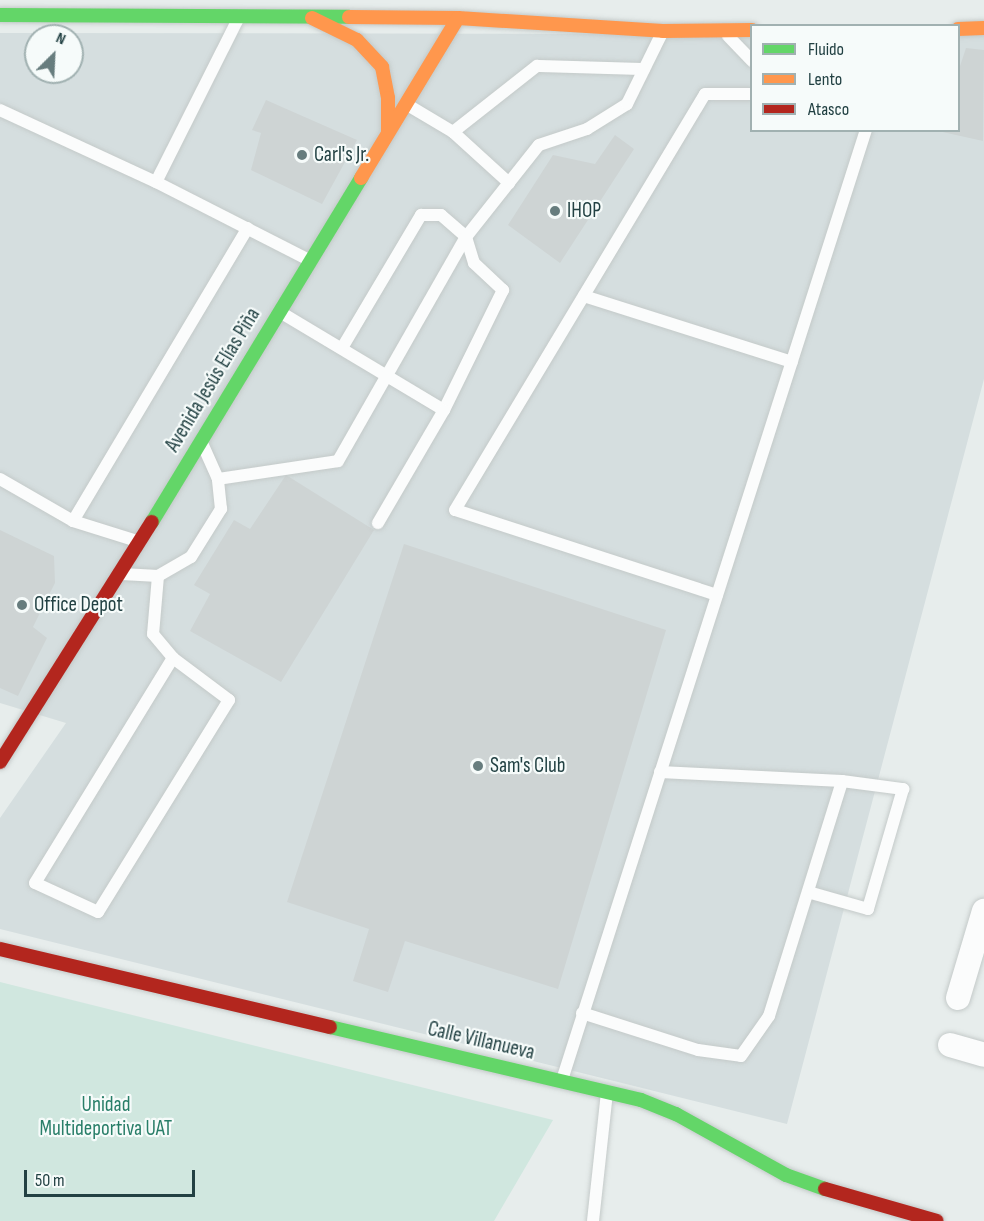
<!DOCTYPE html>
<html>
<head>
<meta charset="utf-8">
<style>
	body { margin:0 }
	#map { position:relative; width:984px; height:1221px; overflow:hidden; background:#e7edec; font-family:"Sofia Sans Condensed",sans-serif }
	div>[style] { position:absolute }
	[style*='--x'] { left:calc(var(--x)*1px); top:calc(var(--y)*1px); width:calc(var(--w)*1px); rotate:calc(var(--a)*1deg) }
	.built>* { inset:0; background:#d5dedf }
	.green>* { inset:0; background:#d0e7df }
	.building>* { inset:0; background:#ced4d4 }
	.roads { filter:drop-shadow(0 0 2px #c4cac9) drop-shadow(0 0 2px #c4cac9) }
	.lane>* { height:12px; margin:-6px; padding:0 6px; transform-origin:6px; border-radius:6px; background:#fbfcfc }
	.street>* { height:24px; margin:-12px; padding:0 12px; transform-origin:12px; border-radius:12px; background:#fbfcfc }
	.fast>* { height:14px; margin:-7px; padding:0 7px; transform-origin:7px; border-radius:7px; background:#63d668 }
	.slow>* { height:14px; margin:-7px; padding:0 7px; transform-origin:7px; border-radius:7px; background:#ff974d }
	.jam>* { height:14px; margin:-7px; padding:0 7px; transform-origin:7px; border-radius:7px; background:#b3261e }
	.dots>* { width:16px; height:16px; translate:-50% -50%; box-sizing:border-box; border:3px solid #f6fbfa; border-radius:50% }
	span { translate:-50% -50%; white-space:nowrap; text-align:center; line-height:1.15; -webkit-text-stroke:4.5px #f6fbfa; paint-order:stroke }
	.poi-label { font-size:21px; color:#224143 }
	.left { translate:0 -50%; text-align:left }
	.street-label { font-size:21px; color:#224143 }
	.park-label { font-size:21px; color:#287e68 }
	.legend { position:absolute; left:750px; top:24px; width:210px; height:108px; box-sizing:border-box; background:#f6fbfa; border:2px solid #a1b1b1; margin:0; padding:8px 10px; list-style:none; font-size:18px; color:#224143 }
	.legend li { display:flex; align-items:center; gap:12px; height:30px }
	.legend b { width:30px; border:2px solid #a1b1b1 }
	.north { position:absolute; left:24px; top:24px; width:60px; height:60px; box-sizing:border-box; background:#f6fbfa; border:2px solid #a1b1b1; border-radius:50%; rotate:24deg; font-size:16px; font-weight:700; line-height:24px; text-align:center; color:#224143 }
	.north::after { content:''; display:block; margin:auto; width:21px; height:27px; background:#677d7e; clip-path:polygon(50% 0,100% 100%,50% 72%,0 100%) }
	.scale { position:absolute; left:24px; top:1170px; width:171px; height:27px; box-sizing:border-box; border:3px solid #224143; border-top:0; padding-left:8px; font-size:18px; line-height:21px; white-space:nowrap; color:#224143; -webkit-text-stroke:4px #f6fbfa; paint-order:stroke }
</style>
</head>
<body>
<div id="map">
	<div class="built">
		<i style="clip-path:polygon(evenodd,0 33px,751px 34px,752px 130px,958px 130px,959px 35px,984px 35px,984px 379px,787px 1124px,0 929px,0 818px,66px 723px,0 703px,0 33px,36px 36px,72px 36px,72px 72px,36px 72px,36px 36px)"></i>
	</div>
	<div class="green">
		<i style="clip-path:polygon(0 982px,553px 1120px,494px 1221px,0 1221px)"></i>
	</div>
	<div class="building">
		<i style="clip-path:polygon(966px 48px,984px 50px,983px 141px,938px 131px,958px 130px,958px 72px)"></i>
		<i style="clip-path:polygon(266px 100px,357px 140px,322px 204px,251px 170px,261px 133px,252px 130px)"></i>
		<i style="clip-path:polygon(615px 135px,634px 149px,560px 263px,508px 225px,553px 155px,595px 164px)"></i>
		<i style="clip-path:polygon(286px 475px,374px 530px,281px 682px,190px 631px,210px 594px,194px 585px,234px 520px,250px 529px)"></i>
		<i style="clip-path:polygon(0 530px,54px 556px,55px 583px,33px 627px,47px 638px,18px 696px,0 688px)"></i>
		<i style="clip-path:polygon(404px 544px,666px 630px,558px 989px,405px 941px,388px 992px,353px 981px,369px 929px,287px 902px)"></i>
	</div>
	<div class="roads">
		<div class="lane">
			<i style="--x:238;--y:19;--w:182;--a:116.7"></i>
			<i style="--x:156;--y:182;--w:172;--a:27"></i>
			<i style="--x:728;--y:36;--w:35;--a:46"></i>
			<i style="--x:406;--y:104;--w:55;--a:30.8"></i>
			<i style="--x:453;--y:132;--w:76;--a:42.3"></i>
			<i style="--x:0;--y:110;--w:172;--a:24.8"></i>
			<i style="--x:453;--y:132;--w:107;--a:-38.2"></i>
			<i style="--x:537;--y:66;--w:107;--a:1.6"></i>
			<i style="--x:584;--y:296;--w:218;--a:17.6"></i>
			<i style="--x:280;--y:312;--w:191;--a:30.9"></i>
			<i style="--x:342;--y:348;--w:155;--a:-59.3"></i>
			<i style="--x:421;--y:215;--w:20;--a:0"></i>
			<i style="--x:441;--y:215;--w:33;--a:41"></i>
			<i style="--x:466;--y:237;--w:27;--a:73"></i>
			<i style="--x:474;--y:263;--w:40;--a:43"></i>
			<i style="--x:503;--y:290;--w:134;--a:116.2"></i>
			<i style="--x:444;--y:410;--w:131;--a:120.3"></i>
			<i style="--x:0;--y:479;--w:84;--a:29.9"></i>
			<i style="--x:73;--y:521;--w:67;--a:17.4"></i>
			<i style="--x:218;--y:479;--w:121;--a:-8.5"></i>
			<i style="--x:338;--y:461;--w:258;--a:-60.3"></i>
			<i style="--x:466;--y:237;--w:117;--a:-51.6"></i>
			<i style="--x:539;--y:145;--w:51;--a:-18.4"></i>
			<i style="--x:587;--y:129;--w:47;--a:-32"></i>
			<i style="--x:627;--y:104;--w:79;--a:-63.8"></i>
			<i style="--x:73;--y:521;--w:341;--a:-59.2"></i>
			<i style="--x:122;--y:574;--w:36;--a:3"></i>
			<i style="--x:158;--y:576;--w:38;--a:-30"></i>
			<i style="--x:191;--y:557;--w:57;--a:-58"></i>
			<i style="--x:221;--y:509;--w:30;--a:-96"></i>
			<i style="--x:218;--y:479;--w:37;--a:-114"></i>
			<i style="--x:158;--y:576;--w:58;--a:94.9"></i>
			<i style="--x:153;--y:634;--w:31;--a:50"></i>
			<i style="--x:173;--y:658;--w:70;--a:36.9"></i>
			<i style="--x:229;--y:700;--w:249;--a:121.7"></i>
			<i style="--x:98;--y:912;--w:69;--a:-155.3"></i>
			<i style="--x:35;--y:883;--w:264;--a:-58.5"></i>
			<i style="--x:717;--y:595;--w:275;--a:-162"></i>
			<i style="--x:455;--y:510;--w:485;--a:-59"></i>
			<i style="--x:705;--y:94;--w:47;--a:0"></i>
			<i style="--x:660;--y:772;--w:182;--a:2.8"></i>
			<i style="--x:842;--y:781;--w:62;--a:7.5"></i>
			<i style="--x:903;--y:789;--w:125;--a:106.3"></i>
			<i style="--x:868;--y:909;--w:62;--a:-164.2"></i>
			<i style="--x:582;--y:1013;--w:122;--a:17.7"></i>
			<i style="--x:698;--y:1050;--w:43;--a:7.9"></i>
			<i style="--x:741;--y:1056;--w:49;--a:-55"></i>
			<i style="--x:769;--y:1016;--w:246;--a:-72.7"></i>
			<i style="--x:562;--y:1080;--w:997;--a:-72.26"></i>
			<i style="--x:593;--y:1221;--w:129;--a:-83.8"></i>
		</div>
		<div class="street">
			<i style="--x:958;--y:998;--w:91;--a:-73.4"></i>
			<i style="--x:950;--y:1045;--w:35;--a:16"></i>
		</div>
		<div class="fast">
			<i style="--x:0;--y:15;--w:349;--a:0.3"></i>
			<i style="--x:152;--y:522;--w:403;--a:-58.7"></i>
			<i style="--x:330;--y:1027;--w:319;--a:13.2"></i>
			<i style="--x:641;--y:1100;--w:38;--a:22"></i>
			<i style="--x:676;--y:1114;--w:126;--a:29"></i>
			<i style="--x:786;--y:1175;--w:41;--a:19.7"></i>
		</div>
		<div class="slow">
			<i style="--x:349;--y:17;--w:109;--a:0.5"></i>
			<i style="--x:458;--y:18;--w:205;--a:3.6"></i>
			<i style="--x:663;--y:31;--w:89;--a:-0.6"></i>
			<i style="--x:312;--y:18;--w:50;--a:26.1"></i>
			<i style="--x:357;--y:40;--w:37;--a:47"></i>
			<i style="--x:382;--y:67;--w:32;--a:79"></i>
			<i style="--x:388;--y:98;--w:34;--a:90"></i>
			<i style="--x:958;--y:29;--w:26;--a:-2"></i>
			<i style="--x:361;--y:178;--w:187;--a:-58.8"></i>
		</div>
		<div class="jam">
			<i style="--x:0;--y:762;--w:284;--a:-57.7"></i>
			<i style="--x:0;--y:949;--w:339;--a:13.3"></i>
			<i style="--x:825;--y:1189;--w:116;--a:15.9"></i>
		</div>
	</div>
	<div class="dots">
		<i style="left:302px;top:155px;background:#677d7e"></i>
		<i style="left:555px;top:211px;background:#677d7e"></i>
		<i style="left:22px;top:605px;background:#677d7e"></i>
		<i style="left:478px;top:766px;background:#677d7e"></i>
	</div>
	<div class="poi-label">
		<span class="left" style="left:314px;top:155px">Carl's Jr.</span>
		<span class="left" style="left:567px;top:211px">IHOP</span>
		<span class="left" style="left:34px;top:605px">Office Depot</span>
		<span class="left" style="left:490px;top:766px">Sam's Club</span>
	</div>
	<div class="street-label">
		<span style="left:213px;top:380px;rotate:-59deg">Avenida Jesús Elías Piña</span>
		<span style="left:481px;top:1041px;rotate:13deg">Calle Villanueva</span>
	</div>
	<div class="park-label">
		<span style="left:106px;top:1117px">Unidad<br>Multideportiva UAT</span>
	</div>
	<ul class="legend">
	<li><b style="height:8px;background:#63d668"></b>Fluido</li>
	<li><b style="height:8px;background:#ff974d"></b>Lento</li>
	<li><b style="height:8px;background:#b3261e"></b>Atasco</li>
	</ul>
	<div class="north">N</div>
	<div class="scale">50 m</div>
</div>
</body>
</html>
